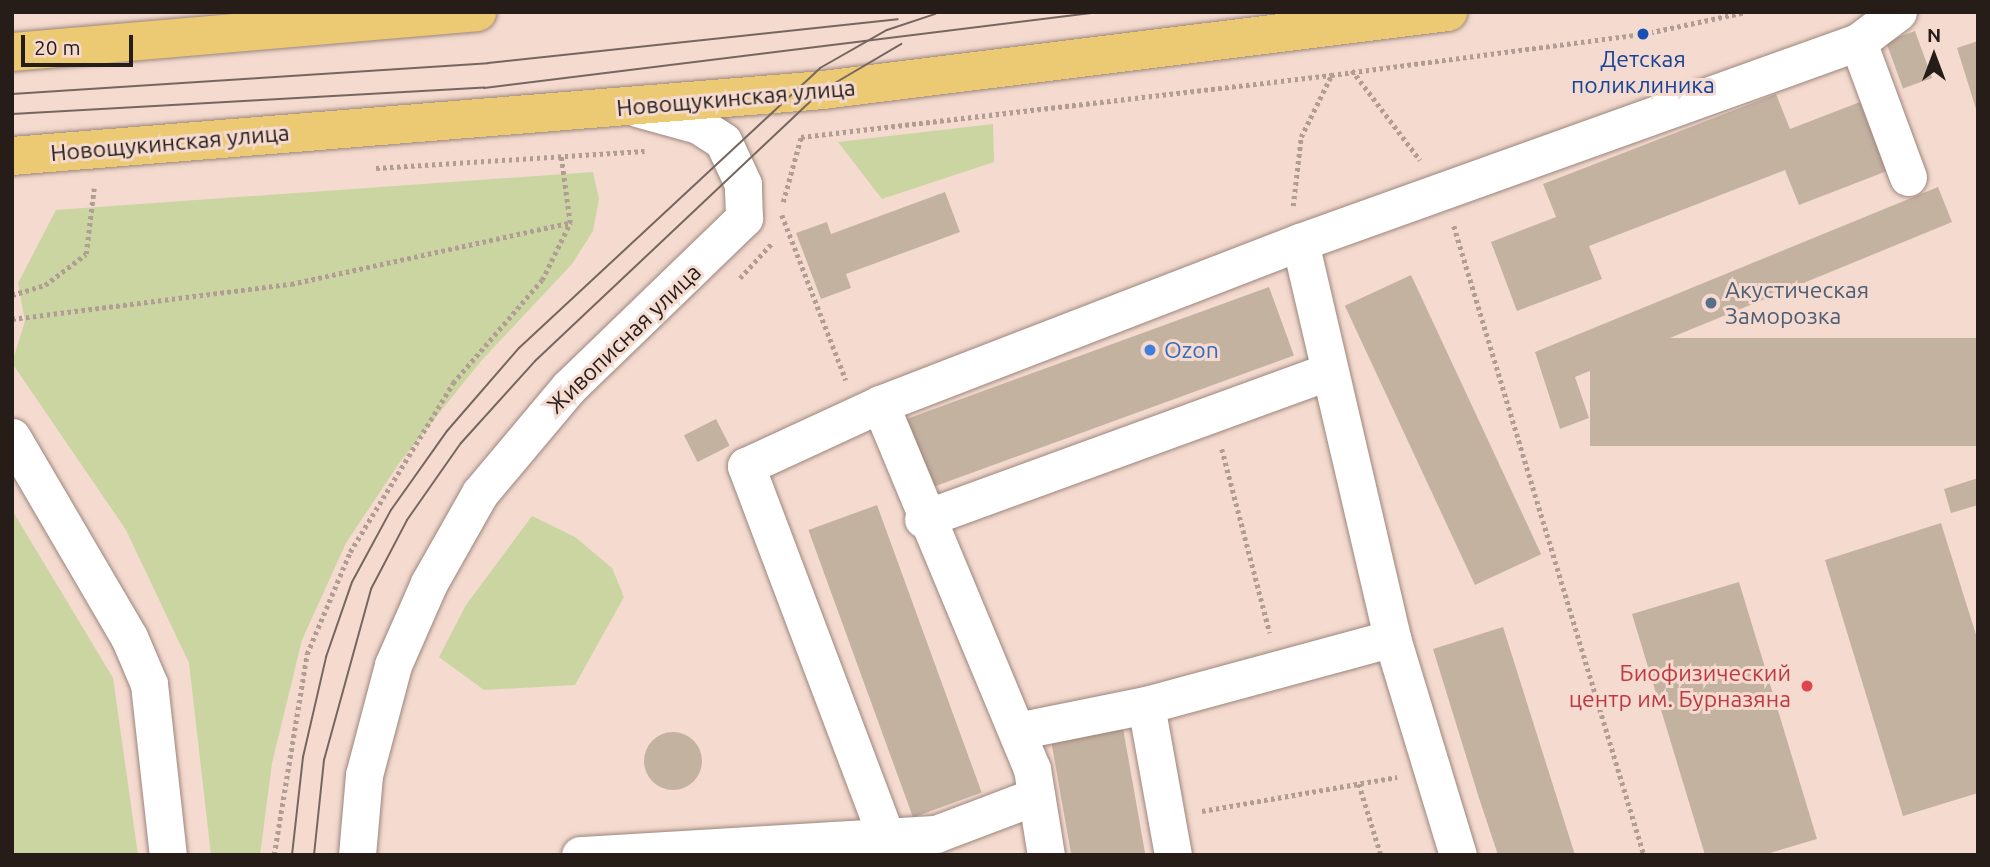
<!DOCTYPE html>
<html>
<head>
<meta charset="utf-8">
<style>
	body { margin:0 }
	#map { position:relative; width:1990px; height:867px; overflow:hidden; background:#f4dacf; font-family:Ubuntu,sans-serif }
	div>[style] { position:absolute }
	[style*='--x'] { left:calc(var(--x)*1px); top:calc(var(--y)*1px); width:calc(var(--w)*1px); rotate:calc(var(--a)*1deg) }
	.green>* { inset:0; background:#cbd5a2 }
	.building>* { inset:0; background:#c4b2a1; transform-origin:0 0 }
	.round { border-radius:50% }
	.path>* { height:4.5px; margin-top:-2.25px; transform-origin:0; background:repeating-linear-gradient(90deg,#b19d94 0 3.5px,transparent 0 7px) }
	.roads { filter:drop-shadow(0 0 2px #9c857b) drop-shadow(0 0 2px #9c857b) }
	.minor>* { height:37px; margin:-18.5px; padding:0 18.5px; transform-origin:18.5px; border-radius:18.5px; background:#fff }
	.major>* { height:38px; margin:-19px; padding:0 19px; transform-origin:19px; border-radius:19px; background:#ecca73 }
	.tram>* { height:2px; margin:-1px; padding:0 1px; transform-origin:1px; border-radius:1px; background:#766660 }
	.dots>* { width:19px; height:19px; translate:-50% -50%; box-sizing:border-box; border:4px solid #f4dacf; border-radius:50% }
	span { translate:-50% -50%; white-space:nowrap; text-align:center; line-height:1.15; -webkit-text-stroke:6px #f4dacf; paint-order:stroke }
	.transit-label { font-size:23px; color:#164399 }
	.street-label { font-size:23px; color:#261d19 }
	.service-label { font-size:23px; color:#4e5e75 }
	.left { translate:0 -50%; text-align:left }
	.shop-label { font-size:23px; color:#366cbe }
	.health-label { font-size:23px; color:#be3a42 }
	.right { translate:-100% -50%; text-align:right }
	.frame { position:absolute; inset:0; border:14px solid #261d19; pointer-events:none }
	.north { position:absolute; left:1899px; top:21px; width:70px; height:70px; -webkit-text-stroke:5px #f4dacf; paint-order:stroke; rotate:0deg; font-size:19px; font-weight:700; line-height:28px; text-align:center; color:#261d19 }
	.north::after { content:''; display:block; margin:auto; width:24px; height:32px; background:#261d19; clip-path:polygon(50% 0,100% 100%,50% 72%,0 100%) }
	.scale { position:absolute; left:21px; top:35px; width:112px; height:32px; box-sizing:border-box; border:4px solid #261d19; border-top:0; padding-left:9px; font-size:21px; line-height:24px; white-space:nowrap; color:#261d19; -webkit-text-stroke:5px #f4dacf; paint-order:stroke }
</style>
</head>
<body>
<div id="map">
	<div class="green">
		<i style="clip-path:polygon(993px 124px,994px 162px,882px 199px,838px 142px)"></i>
		<i style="clip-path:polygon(593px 172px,599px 199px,593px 231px,572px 264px,481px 361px,400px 462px,346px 543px,302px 640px,272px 763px,260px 855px,211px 855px,189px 663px,126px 530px,12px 363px,25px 321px,18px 283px,56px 210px)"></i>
		<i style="clip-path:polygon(12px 510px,113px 678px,138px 855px,12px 855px)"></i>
		<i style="clip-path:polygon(532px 516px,575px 537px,612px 568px,624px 597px,575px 685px,484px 690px,439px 657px,466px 605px)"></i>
	</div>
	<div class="building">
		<i style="left:1915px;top:31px;width:50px;height:31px;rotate:70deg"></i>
		<i style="clip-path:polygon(1978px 41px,1978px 112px,1977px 112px,1957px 48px)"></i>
		<i style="clip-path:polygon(1776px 94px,1790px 129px,1860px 102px,1887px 171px,1799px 205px,1785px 170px,1589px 246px,1602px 279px,1517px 311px,1491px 242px,1556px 217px,1543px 184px)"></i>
		<i style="clip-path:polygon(1938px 187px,1952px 222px,1575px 377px,1589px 418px,1560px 429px,1535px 352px)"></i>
		<i style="clip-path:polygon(945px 192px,960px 232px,846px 274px,851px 288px,821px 299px,796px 233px,827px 222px,831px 234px)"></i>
		<i style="left:1411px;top:275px;width:308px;height:73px;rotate:65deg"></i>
		<i style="left:1269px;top:287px;width:73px;height:390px;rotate:70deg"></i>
		<i style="left:1978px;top:338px;width:108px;height:388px;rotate:90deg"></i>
		<i style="left:716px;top:419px;width:30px;height:36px;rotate:63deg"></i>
		<i style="clip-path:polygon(1978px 478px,1978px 505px,1951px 513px,1944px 489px)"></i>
		<i style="left:877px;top:505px;width:306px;height:73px;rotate:70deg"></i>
		<i style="clip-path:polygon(1941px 523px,1978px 641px,1978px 793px,1903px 816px,1825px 560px)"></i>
		<i style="clip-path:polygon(1739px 582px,1817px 839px,1763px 855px,1705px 855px,1632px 614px)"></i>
		<i style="clip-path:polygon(1503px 627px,1575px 855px,1498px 855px,1479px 798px,1433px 649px)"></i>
		<i style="left:1123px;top:728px;width:129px;height:73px;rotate:80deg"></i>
		<i class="round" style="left:644px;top:732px;width:58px;height:58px"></i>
	</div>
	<div class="path">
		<i style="--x:1352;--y:70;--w:113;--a:52.9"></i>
		<i style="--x:376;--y:168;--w:269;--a:-3.6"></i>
		<i style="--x:783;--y:202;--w:67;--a:-74.5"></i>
		<i style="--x:801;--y:137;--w:534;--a:-6.67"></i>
		<i style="--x:1331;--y:75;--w:315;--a:-7.5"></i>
		<i style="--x:1643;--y:34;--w:105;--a:-12.1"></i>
		<i style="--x:1293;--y:206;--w:69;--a:-83.4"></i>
		<i style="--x:1301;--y:137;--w:68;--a:-63.8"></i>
		<i style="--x:782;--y:215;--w:177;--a:68.8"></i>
		<i style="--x:1454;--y:226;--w:657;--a:73.19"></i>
		<i style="--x:740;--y:278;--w:46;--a:-47.6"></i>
		<i style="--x:12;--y:295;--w:34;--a:-17"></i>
		<i style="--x:45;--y:285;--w:51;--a:-37.1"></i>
		<i style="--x:86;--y:254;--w:66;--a:-83.1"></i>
		<i style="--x:12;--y:319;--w:281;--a:-7.2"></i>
		<i style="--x:291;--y:284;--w:285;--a:-12.4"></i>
		<i style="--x:1222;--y:449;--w:190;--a:75.4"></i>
		<i style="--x:1359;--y:784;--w:74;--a:72.8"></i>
		<i style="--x:1202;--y:811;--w:198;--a:-9.9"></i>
		<i style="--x:274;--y:855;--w:204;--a:-80.7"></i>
		<i style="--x:307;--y:654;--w:111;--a:-67.1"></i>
		<i style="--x:350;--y:552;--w:198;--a:-58.6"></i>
		<i style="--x:453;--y:383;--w:136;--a:-49.2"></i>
		<i style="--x:542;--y:280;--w:64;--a:-63.8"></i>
		<i style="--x:570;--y:223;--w:68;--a:-97.7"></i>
	</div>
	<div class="roads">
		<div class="minor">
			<i style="--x:1858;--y:42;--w:50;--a:-36.9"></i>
			<i style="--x:1300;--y:242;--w:407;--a:76.9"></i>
			<i style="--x:1392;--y:638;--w:227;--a:73.1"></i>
			<i style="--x:880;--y:404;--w:395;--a:67.4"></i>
			<i style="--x:1032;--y:769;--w:87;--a:80.8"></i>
			<i style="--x:12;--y:437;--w:232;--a:59.7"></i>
			<i style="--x:129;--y:637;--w:51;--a:66.9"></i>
			<i style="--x:149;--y:684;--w:172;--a:83.7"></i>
			<i style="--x:923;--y:519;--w:430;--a:-20"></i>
			<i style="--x:1017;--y:731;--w:132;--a:-11.4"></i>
			<i style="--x:357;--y:855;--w:80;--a:-85"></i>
			<i style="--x:364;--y:775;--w:114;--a:-75.2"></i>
			<i style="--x:393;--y:665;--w:90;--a:-66.3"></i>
			<i style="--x:429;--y:583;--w:103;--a:-60.5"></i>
			<i style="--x:480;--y:493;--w:137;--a:-50"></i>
			<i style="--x:568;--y:388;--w:245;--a:-44"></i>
			<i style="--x:744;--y:218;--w:34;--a:-92"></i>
			<i style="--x:743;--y:184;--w:47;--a:-114.9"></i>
			<i style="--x:723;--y:141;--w:30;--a:-147"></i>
			<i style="--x:698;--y:125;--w:63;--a:-164.4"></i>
			<i style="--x:580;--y:855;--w:357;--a:-3.4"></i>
			<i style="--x:936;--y:834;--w:107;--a:-20.8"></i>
			<i style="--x:893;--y:855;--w:416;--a:-110.7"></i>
			<i style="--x:746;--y:466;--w:148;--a:-24.8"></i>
			<i style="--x:880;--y:404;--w:450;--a:-21.1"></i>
			<i style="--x:1300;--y:242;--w:593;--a:-19.72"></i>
			<i style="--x:1858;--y:42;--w:144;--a:69.7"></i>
			<i style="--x:1173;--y:855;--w:152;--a:-100.2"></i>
			<i style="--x:1146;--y:705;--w:255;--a:-15.2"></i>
		</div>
		<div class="major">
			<i style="--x:12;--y:52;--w:467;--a:-4.9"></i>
			<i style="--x:12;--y:156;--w:814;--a:-4.65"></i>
			<i style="--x:823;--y:90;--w:630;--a:-7.11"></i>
		</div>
	</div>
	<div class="tram">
		<i style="--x:12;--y:94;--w:477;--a:-3.7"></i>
		<i style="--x:488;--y:63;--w:412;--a:-6.1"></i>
		<i style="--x:12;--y:114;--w:473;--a:-3.2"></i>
		<i style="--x:484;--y:88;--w:620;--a:-7.04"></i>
		<i style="--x:292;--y:855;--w:99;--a:-83.6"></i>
		<i style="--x:303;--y:757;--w:103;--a:-77"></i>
		<i style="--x:326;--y:657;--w:79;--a:-70.9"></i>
		<i style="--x:352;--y:582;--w:82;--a:-61.6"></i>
		<i style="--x:391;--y:510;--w:97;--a:-54.7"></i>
		<i style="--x:447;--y:431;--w:110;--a:-49.1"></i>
		<i style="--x:519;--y:348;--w:411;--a:-42.9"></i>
		<i style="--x:820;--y:68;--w:77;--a:-29.6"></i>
		<i style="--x:887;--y:30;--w:51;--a:-18.4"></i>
		<i style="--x:314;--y:855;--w:96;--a:-84"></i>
		<i style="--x:324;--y:760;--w:177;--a:-74.6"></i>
		<i style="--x:371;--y:589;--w:78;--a:-62.4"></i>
		<i style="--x:407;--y:520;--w:94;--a:-55"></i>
		<i style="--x:461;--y:443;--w:110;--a:-47.9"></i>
		<i style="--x:535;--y:361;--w:395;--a:-43.3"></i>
		<i style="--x:823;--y:90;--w:91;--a:-30.5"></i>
	</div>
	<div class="dots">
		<i style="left:1643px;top:34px;background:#1a4fb4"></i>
		<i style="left:1711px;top:303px;background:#5c6f8a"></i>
		<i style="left:1150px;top:350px;background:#3f7fe0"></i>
		<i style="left:1807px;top:686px;background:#e0444e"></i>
	</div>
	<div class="transit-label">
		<span style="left:1643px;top:72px">Детская<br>поликлиника</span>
	</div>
	<div class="street-label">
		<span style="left:736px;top:98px;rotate:-5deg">Новощукинская улица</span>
		<span style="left:170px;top:143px;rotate:-5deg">Новощукинская улица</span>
		<span style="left:624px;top:339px;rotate:-44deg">Живописная улица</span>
	</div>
	<div class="service-label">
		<span class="left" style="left:1725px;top:303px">Акустическая<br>Заморозка</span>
	</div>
	<div class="shop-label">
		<span class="left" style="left:1164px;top:350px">Ozon</span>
	</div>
	<div class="health-label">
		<span class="right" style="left:1791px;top:686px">Биофизический<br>центр им. Бурназяна</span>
	</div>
	<div class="frame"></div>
	<div class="north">N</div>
	<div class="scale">20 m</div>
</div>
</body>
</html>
